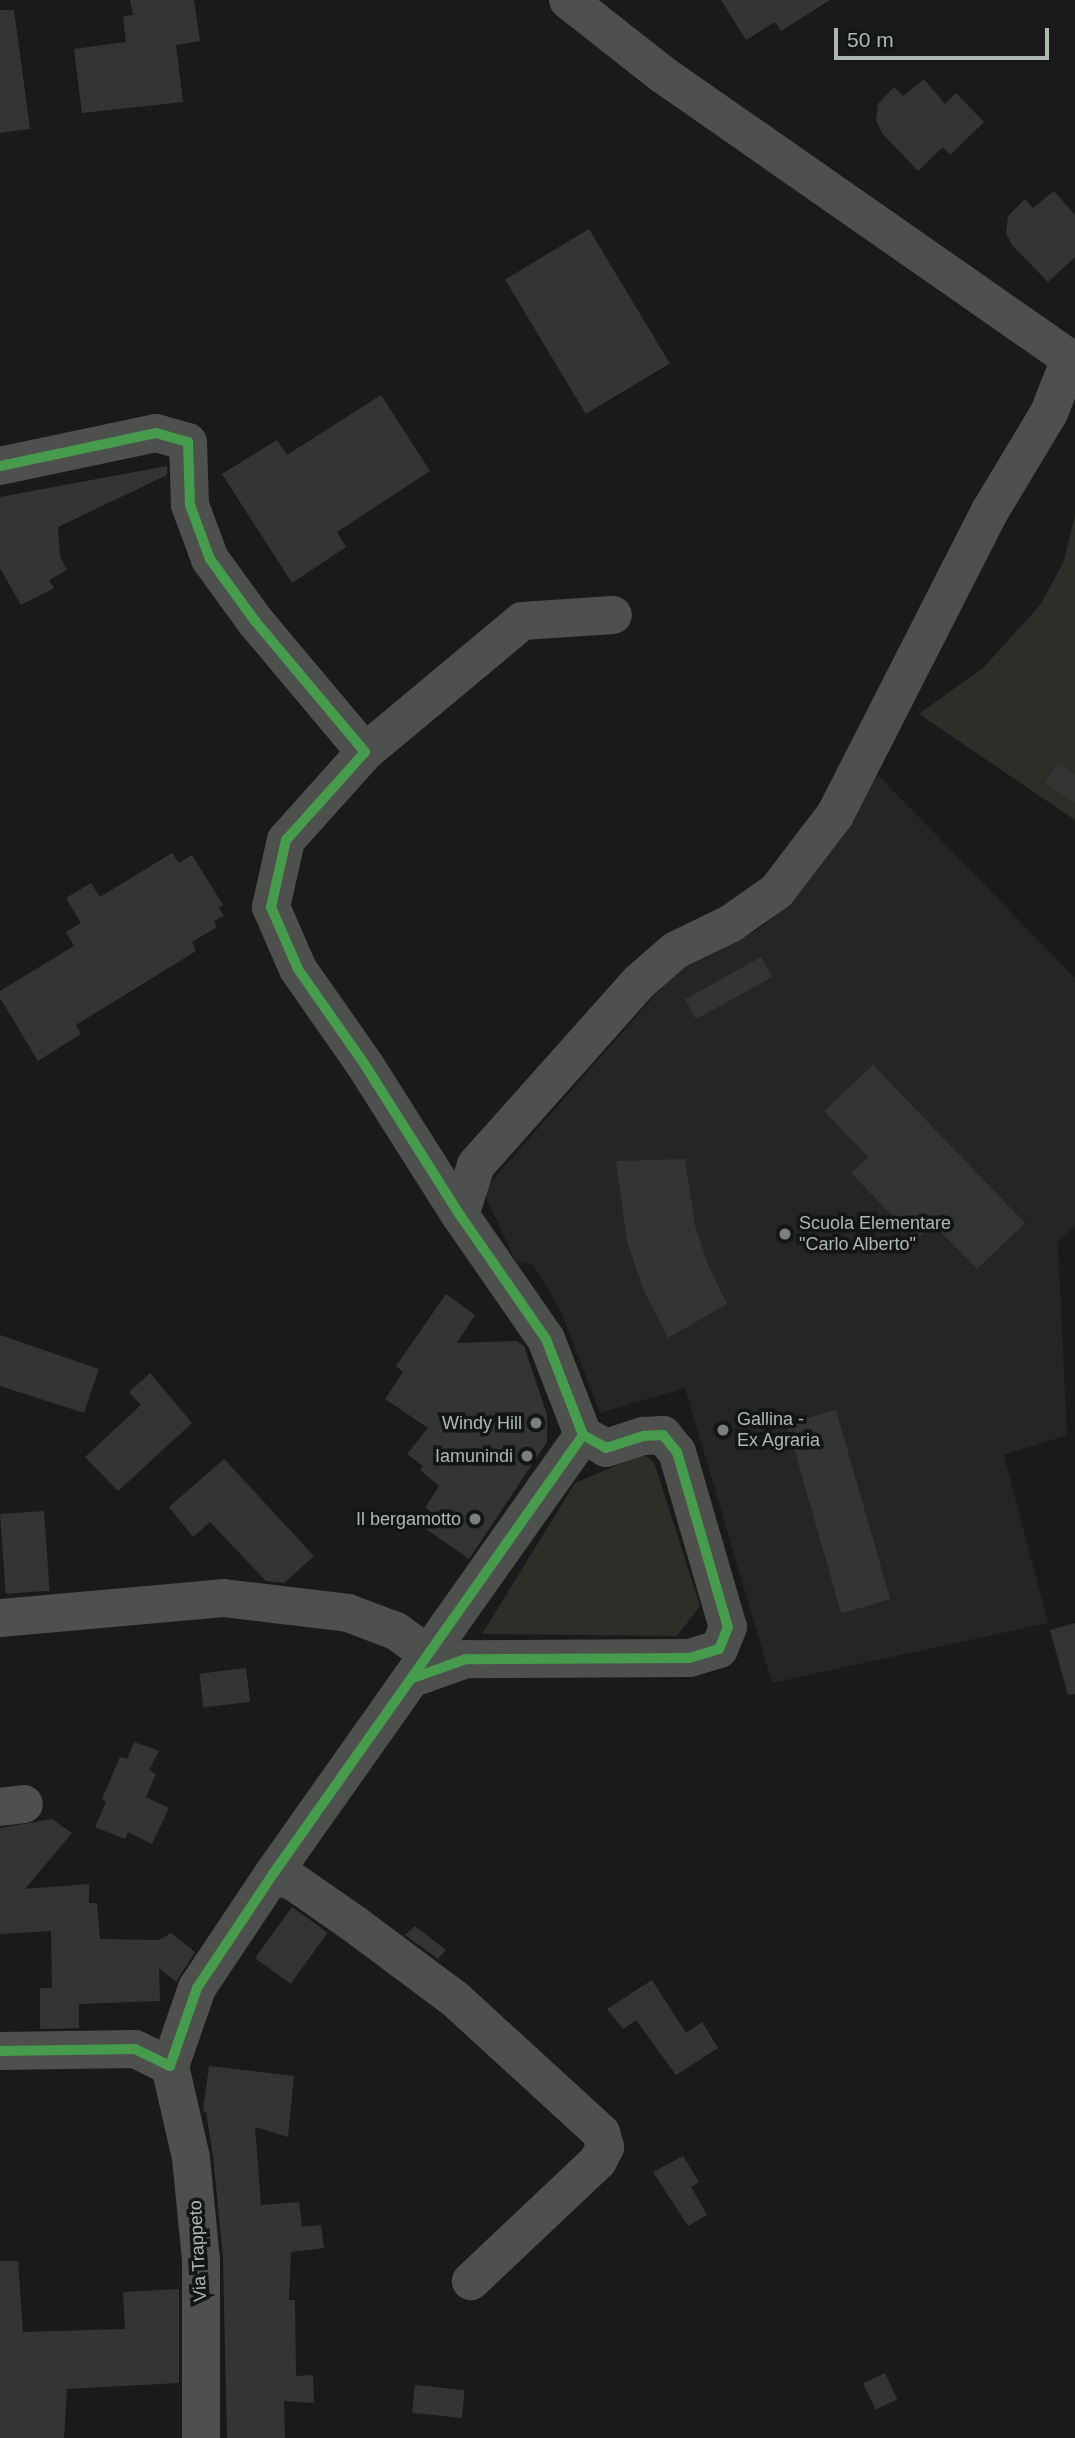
<!DOCTYPE html>
<html>
<head>
<meta charset="utf-8">
<style>
	body { margin:0 }
	#map { position:relative; width:1075px; height:2438px; overflow:hidden; background:#1a1a1a; font-family:Helvetica,sans-serif }
	div>[style] { position:absolute }
	[style*='--x'] { left:calc(var(--x)*1px); top:calc(var(--y)*1px); width:calc(var(--w)*1px); rotate:calc(var(--a)*1deg) }
	.built>* { inset:0; background:#242524 }
	.green>* { inset:0; background:#2f2d27 }
	.building>* { inset:0; background:#333534; transform-origin:0 0 }
	.minor>* { height:38px; margin:-19px; padding:0 19px; transform-origin:19px; border-radius:19px; background:#4e504e }
	.cycleway>* { height:10px; margin:-5px; padding:0 5px; transform-origin:5px; border-radius:5px; background:#469c4c }
	.dots>* { width:19px; height:19px; translate:-50% -50%; box-sizing:border-box; border:4px solid #141615; border-radius:50% }
	span { translate:-50% -50%; white-space:nowrap; text-align:center; line-height:1.15; -webkit-text-stroke:7px #141615; paint-order:stroke }
	.poi-label { font-size:18px; color:#adb9b0 }
	.left { translate:0 -50%; text-align:left }
	.right { translate:-100% -50%; text-align:right }
	.street-label { font-size:18px; color:#adb9b0 }
	.scale { position:absolute; left:834px; top:28px; width:215px; height:32px; box-sizing:border-box; border:4px solid #adb9b0; border-top:0; padding-left:9px; font-size:21px; line-height:24px; white-space:nowrap; color:#adb9b0; -webkit-text-stroke:5px #141615; paint-order:stroke }
</style>
</head>
<body>
<div id="map">
	<div class="built">
		<i style="clip-path:polygon(878px 775px,1075px 978px,1075px 1226px,1058px 1243px,1067px 1435px,1004px 1455px,1048px 1623px,772px 1683px,685px 1388px,600px 1413px,560px 1309px,533px 1265px,516px 1262px,483px 1191px,677px 970px,759px 929px,791px 903px)"></i>
	</div>
	<div class="green">
		<i style="clip-path:polygon(1075px 514px,1075px 820px,919px 714px,984px 667px,1041px 604px,1064px 561px)"></i>
		<i style="clip-path:polygon(643px 1454px,654px 1462px,700px 1606px,677px 1636px,482px 1634px,575px 1483px)"></i>
	</div>
	<div class="building">
		<i style="clip-path:polygon(130px 0,194px 0,200px 41px,176px 45px,183px 102px,82px 113px,74px 49px,126px 42px,123px 16px,133px 15px)"></i>
		<i style="clip-path:polygon(721px 0,830px 0,781px 31px,775px 22px,746px 40px)"></i>
		<i style="clip-path:polygon(0 10px,14px 10px,30px 129px,0 133px)"></i>
		<i style="clip-path:polygon(924px 79px,945px 104px,956px 93px,984px 122px,950px 155px,943px 147px,918px 171px,882px 133px,876px 120px,878px 104px,894px 87px,903px 96px)"></i>
		<i style="clip-path:polygon(1054px 191px,1075px 215px,1075px 257px,1048px 282px,1012px 245px,1006px 233px,1008px 216px,1025px 199px,1033px 208px)"></i>
		<i style="left:589px;top:229px;width:157px;height:98px;rotate:59deg"></i>
		<i style="clip-path:polygon(381px 395px,430px 471px,337px 532px,346px 547px,292px 583px,222px 474px,277px 440px,287px 455px)"></i>
		<i style="clip-path:polygon(167px 466px,167px 475px,58px 527px,60px 556px,67px 570px,49px 580px,54px 588px,21px 605px,0 568px,0 497px)"></i>
		<i style="clip-path:polygon(1058px 763px,1075px 775px,1075px 803px,1045px 783px)"></i>
		<i style="clip-path:polygon(172px 853px,179px 863px,192px 855px,223px 905px,219px 908px,224px 916px,214px 921px,217px 927px,192px 942px,196px 951px,76px 1025px,81px 1034px,38px 1061px,0 998px,0 991px,74px 946px,66px 932px,81px 923px,66px 898px,91px 883px,100px 897px)"></i>
		<i style="left:761px;top:957px;width:23px;height:87px;rotate:61deg"></i>
		<i style="clip-path:polygon(873px 1065px,1025px 1223px,977px 1269px,933px 1224px,916px 1240px,851px 1173px,868px 1157px,824px 1111px)"></i>
		<i style="clip-path:polygon(685px 1159px,695px 1225px,708px 1265px,727px 1304px,668px 1338px,644px 1291px,627px 1241px,616px 1161px)"></i>
		<i style="clip-path:polygon(446px 1294px,475px 1315px,457px 1343px,517px 1341px,524px 1346px,547px 1415px,547px 1442px,469px 1559px,426px 1529px,435px 1514px,425px 1508px,439px 1486px,420px 1470px,423px 1466px,407px 1454px,428px 1428px,385px 1399px,403px 1372px,396px 1366px)"></i>
		<i style="clip-path:polygon(0 1335px,99px 1369px,84px 1413px,0 1386px)"></i>
		<i style="clip-path:polygon(150px 1373px,192px 1423px,118px 1491px,85px 1457px,141px 1405px,129px 1392px)"></i>
		<i style="left:836px;top:1410px;width:197px;height:51px;rotate:74deg"></i>
		<i style="clip-path:polygon(224px 1459px,314px 1556px,284px 1583px,266px 1581px,210px 1522px,193px 1537px,169px 1507px)"></i>
		<i style="left:44px;top:1511px;width:80px;height:44px;rotate:86deg"></i>
		<i style="clip-path:polygon(1075px 1623px,1075px 1694px,1068px 1695px,1050px 1630px)"></i>
		<i style="left:246px;top:1668px;width:34px;height:47px;rotate:83deg"></i>
		<i style="clip-path:polygon(134px 1742px,159px 1751px,149px 1770px,156px 1774px,146px 1797px,169px 1808px,152px 1844px,128px 1832px,125px 1839px,95px 1827px,106px 1802px,102px 1799px,120px 1757px,127px 1759px)"></i>
		<i style="clip-path:polygon(52px 1819px,72px 1833px,25px 1889px,89px 1884px,89px 1903px,97px 1903px,100px 1939px,159px 1940px,171px 1933px,195px 1952px,176px 1982px,159px 1968px,160px 2001px,79px 2004px,79px 2028px,40px 2029px,40px 1988px,52px 1988px,51px 1931px,0 1934px,0 1828px)"></i>
		<i style="left:292px;top:1907px;width:44px;height:63px;rotate:36deg"></i>
		<i style="clip-path:polygon(415px 1926px,446px 1950px,438px 1959px,405px 1935px)"></i>
		<i style="clip-path:polygon(652px 1980px,686px 2033px,702px 2022px,718px 2048px,676px 2075px,636px 2020px,623px 2029px,607px 2009px)"></i>
		<i style="clip-path:polygon(209px 2066px,294px 2076px,288px 2137px,255px 2127px,261px 2205px,299px 2202px,302px 2227px,321px 2225px,324px 2248px,291px 2252px,289px 2300px,295px 2300px,296px 2376px,313px 2375px,314px 2403px,284px 2401px,285px 2438px,227px 2438px,223px 2258px,213px 2156px,206px 2112px,203px 2111px)"></i>
		<i style="clip-path:polygon(683px 2156px,699px 2182px,691px 2187px,707px 2215px,688px 2226px,653px 2172px)"></i>
		<i style="clip-path:polygon(0 2261px,18px 2261px,23px 2332px,125px 2329px,123px 2292px,179px 2289px,179px 2383px,67px 2389px,64px 2438px,0 2438px)"></i>
		<i style="left:885px;top:2373px;width:29px;height:24px;rotate:65deg"></i>
		<i style="left:415px;top:2385px;width:50px;height:28px;rotate:6deg"></i>
	</div>
	<div class="minor">
		<i style="--x:568;--y:0;--w:120;--a:38.2"></i>
		<i style="--x:662;--y:74;--w:498;--a:34.9"></i>
		<i style="--x:0;--y:466;--w:159;--a:-11.9"></i>
		<i style="--x:156;--y:433;--w:33;--a:16"></i>
		<i style="--x:188;--y:442;--w:63;--a:88.2"></i>
		<i style="--x:190;--y:505;--w:58;--a:69.7"></i>
		<i style="--x:210;--y:559;--w:77;--a:54"></i>
		<i style="--x:255;--y:621;--w:171;--a:50"></i>
		<i style="--x:365;--y:752;--w:118;--a:131.9"></i>
		<i style="--x:286;--y:840;--w:69;--a:102.6"></i>
		<i style="--x:271;--y:907;--w:68;--a:66.5"></i>
		<i style="--x:298;--y:969;--w:117;--a:55.1"></i>
		<i style="--x:365;--y:1065;--w:178;--a:57.7"></i>
		<i style="--x:460;--y:1215;--w:151;--a:55.3"></i>
		<i style="--x:546;--y:1339;--w:103;--a:68.9"></i>
		<i style="--x:365;--y:752;--w:204;--a:-39.8"></i>
		<i style="--x:522;--y:621;--w:91;--a:-3.8"></i>
		<i style="--x:460;--y:1215;--w:52;--a:-72.3"></i>
		<i style="--x:476;--y:1165;--w:245;--a:-48.3"></i>
		<i style="--x:639;--y:982;--w:49;--a:-40.9"></i>
		<i style="--x:676;--y:950;--w:60;--a:-25.7"></i>
		<i style="--x:730;--y:924;--w:57;--a:-35.1"></i>
		<i style="--x:777;--y:891;--w:96;--a:-52.7"></i>
		<i style="--x:835;--y:815;--w:341;--a:-63"></i>
		<i style="--x:990;--y:511;--w:114;--a:-59"></i>
		<i style="--x:1049;--y:413;--w:58;--a:-68.7"></i>
		<i style="--x:1070;--y:359;--w:5;--a:22"></i>
		<i style="--x:0;--y:1618;--w:224;--a:-5.1"></i>
		<i style="--x:223;--y:1598;--w:126;--a:6.8"></i>
		<i style="--x:348;--y:1613;--w:51;--a:20.6"></i>
		<i style="--x:396;--y:1631;--w:41;--a:36"></i>
		<i style="--x:0;--y:1807;--w:24;--a:-7"></i>
		<i style="--x:273;--y:1874;--w:22;--a:21"></i>
		<i style="--x:294;--y:1882;--w:72;--a:34.8"></i>
		<i style="--x:353;--y:1923;--w:127;--a:36.7"></i>
		<i style="--x:455;--y:1999;--w:198;--a:42.5"></i>
		<i style="--x:601;--y:2133;--w:15;--a:74"></i>
		<i style="--x:605;--y:2147;--w:16;--a:117"></i>
		<i style="--x:598;--y:2161;--w:175;--a:136.6"></i>
		<i style="--x:0;--y:2051;--w:135;--a:-0.8"></i>
		<i style="--x:135;--y:2049;--w:39;--a:26"></i>
		<i style="--x:170;--y:2066;--w:83;--a:-70.9"></i>
		<i style="--x:197;--y:1988;--w:137;--a:-56.3"></i>
		<i style="--x:273;--y:1874;--w:537;--a:-54.77"></i>
		<i style="--x:583;--y:1435;--w:26;--a:29"></i>
		<i style="--x:606;--y:1448;--w:40;--a:-18"></i>
		<i style="--x:644;--y:1436;--w:19;--a:-3"></i>
		<i style="--x:663;--y:1435;--w:22;--a:51"></i>
		<i style="--x:677;--y:1452;--w:182;--a:73.8"></i>
		<i style="--x:728;--y:1627;--w:24;--a:112"></i>
		<i style="--x:719;--y:1649;--w:31;--a:163"></i>
		<i style="--x:689;--y:1658;--w:223;--a:179.7"></i>
		<i style="--x:466;--y:1659;--w:56;--a:160.3"></i>
		<i style="--x:170;--y:2066;--w:94;--a:77.1"></i>
		<i style="--x:191;--y:2158;--w:102;--a:84.4"></i>
		<i style="--x:201;--y:2260;--w:178;--a:90"></i>
	</div>
	<div class="cycleway">
		<i style="--x:0;--y:466;--w:159;--a:-11.9"></i>
		<i style="--x:156;--y:433;--w:33;--a:16"></i>
		<i style="--x:188;--y:442;--w:63;--a:88.2"></i>
		<i style="--x:190;--y:505;--w:58;--a:69.7"></i>
		<i style="--x:210;--y:559;--w:77;--a:54"></i>
		<i style="--x:255;--y:621;--w:171;--a:50"></i>
		<i style="--x:365;--y:752;--w:118;--a:131.9"></i>
		<i style="--x:286;--y:840;--w:69;--a:102.6"></i>
		<i style="--x:271;--y:907;--w:68;--a:66.5"></i>
		<i style="--x:298;--y:969;--w:117;--a:55.1"></i>
		<i style="--x:365;--y:1065;--w:178;--a:57.7"></i>
		<i style="--x:460;--y:1215;--w:151;--a:55.3"></i>
		<i style="--x:546;--y:1339;--w:103;--a:68.9"></i>
		<i style="--x:0;--y:2051;--w:135;--a:-0.8"></i>
		<i style="--x:135;--y:2049;--w:39;--a:26"></i>
		<i style="--x:170;--y:2066;--w:83;--a:-70.9"></i>
		<i style="--x:197;--y:1988;--w:137;--a:-56.3"></i>
		<i style="--x:273;--y:1874;--w:537;--a:-54.77"></i>
		<i style="--x:583;--y:1435;--w:26;--a:29"></i>
		<i style="--x:606;--y:1448;--w:40;--a:-18"></i>
		<i style="--x:644;--y:1436;--w:19;--a:-3"></i>
		<i style="--x:663;--y:1435;--w:22;--a:51"></i>
		<i style="--x:677;--y:1452;--w:182;--a:73.8"></i>
		<i style="--x:728;--y:1627;--w:24;--a:112"></i>
		<i style="--x:719;--y:1649;--w:31;--a:163"></i>
		<i style="--x:689;--y:1658;--w:223;--a:179.7"></i>
		<i style="--x:466;--y:1659;--w:56;--a:160.3"></i>
	</div>
	<div class="dots">
		<i style="left:785px;top:1234px;background:#7a817c"></i>
		<i style="left:536px;top:1423px;background:#7a817c"></i>
		<i style="left:723px;top:1430px;background:#7a817c"></i>
		<i style="left:527px;top:1456px;background:#7a817c"></i>
		<i style="left:475px;top:1519px;background:#7a817c"></i>
	</div>
	<div class="poi-label">
		<span class="left" style="left:799px;top:1234px">Scuola Elementare<br>"Carlo Alberto"</span>
		<span class="left" style="left:737px;top:1430px">Gallina -<br>Ex Agraria</span>
		<span class="right" style="left:522px;top:1423px">Windy Hill</span>
		<span class="right" style="left:513px;top:1456px">Iamunindi</span>
		<span class="right" style="left:461px;top:1519px">Il bergamotto</span>
	</div>
	<div class="street-label">
		<span style="left:198px;top:2251px;rotate:-93deg">Via Trappeto</span>
	</div>
	<div class="scale">50 m</div>
</div>
</body>
</html>
